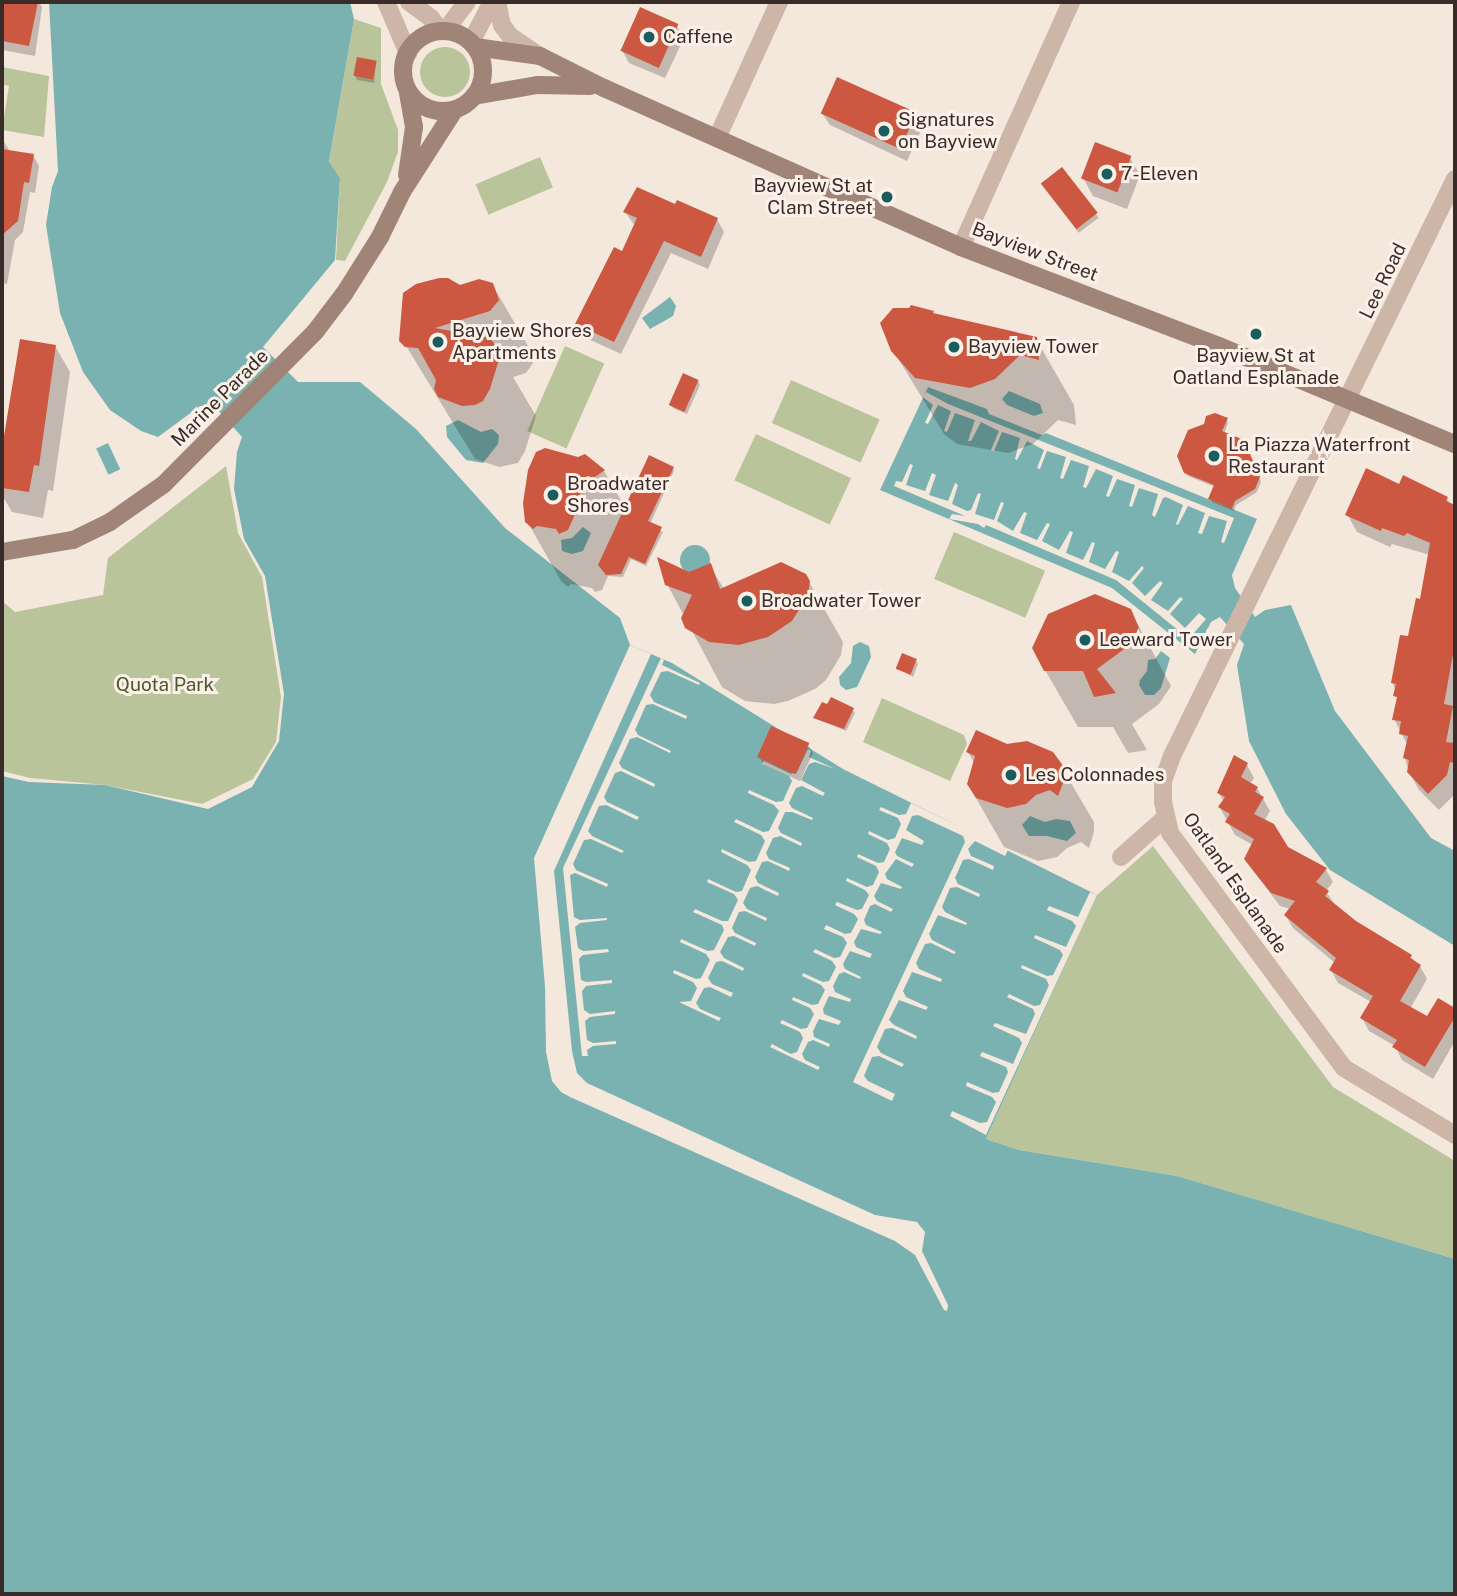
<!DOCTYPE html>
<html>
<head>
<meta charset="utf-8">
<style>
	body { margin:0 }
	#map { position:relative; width:1457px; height:1596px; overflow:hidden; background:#f4e7dc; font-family:"Public Sans",sans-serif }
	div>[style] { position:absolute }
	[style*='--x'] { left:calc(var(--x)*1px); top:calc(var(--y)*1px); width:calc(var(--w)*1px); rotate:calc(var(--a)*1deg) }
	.green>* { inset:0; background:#b9c49b; transform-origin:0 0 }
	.round { border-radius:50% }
	.water>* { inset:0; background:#79b2b0; transform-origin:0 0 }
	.pier>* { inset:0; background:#f4e7dc }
	.shadow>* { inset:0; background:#0003; transform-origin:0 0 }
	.building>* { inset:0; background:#cd5841; transform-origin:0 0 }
	.minor>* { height:18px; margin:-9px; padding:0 9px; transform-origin:9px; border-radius:9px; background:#cdb5a7 }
	.tertiary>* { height:18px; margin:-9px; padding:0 9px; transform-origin:9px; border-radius:9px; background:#cdb5a7 }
	.secondary>* { height:18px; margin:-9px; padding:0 9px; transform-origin:9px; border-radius:9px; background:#a08478 }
	.secondary>.ring { margin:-9px; padding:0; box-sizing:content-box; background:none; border:18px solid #a08478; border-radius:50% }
	.dots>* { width:19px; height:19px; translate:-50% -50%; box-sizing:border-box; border:4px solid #fbf1e9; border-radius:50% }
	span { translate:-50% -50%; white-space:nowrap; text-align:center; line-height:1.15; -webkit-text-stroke:6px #fbf1e9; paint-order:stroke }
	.poi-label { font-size:19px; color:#392c28 }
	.left { translate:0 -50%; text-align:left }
	.right { translate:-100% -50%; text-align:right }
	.street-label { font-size:19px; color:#392c28 }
	.park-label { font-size:19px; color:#4b582a }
	.frame { position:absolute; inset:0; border:4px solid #392c28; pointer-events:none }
</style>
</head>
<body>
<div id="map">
	<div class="green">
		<i style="clip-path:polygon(354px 19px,381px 28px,381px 84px,398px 130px,398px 152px,387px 182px,345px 261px,336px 260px,340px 178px,329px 163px)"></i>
		<i class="round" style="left:420px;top:47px;width:50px;height:50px"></i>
		<i style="clip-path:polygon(2px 67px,49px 76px,44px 137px,2px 130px,9px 86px,2px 84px)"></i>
		<i style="left:540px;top:157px;width:33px;height:70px;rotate:67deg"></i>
		<i style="left:565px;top:346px;width:43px;height:93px;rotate:24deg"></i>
		<i style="left:791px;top:380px;width:97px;height:47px;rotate:24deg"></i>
		<i style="left:756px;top:434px;width:105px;height:51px;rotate:25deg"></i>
		<i style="clip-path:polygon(226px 466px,238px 533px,262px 577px,281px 697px,276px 742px,253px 779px,202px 804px,105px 785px,30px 778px,2px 771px,2px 601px,15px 612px,103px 595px,108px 558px)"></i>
		<i style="left:954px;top:532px;width:99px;height:51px;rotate:23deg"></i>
		<i style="clip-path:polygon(882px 698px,964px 735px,967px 744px,950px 781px,863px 742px)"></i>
		<i style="clip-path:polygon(1153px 846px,1333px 1087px,1455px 1161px,1455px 1259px,1177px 1176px,1019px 1150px,986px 1139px,1097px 895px)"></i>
	</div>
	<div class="water">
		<i style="clip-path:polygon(49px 2px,350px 2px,354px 19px,329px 162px,340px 178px,335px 260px,263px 347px,298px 382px,360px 382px,416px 429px,505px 528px,620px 618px,630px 645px,672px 663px,843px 769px,1097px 895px,986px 1139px,1019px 1150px,1177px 1176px,1455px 1259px,1455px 1594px,2px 1594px,2px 776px,29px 782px,105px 785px,208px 809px,252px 787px,279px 741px,284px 694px,265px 576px,244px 539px,234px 489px,237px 452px,242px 437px,214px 406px,200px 406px,158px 437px,141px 431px,110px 410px,83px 372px,60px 313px,46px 225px,52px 187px,58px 171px)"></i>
		<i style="clip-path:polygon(670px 297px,676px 306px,673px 316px,650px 329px,642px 318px)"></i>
		<i style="clip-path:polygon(928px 387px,987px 409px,989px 414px,1042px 435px,1046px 433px,1257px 519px,1232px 575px,1235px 588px,1255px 617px,1265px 610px,1291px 605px,1335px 711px,1431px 838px,1455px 851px,1455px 946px,1330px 870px,1286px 814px,1249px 741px,1237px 665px,1244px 644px,1220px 617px,1211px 622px,1195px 654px,1112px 588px,880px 490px)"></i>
		<i style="clip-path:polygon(1009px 391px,1040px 404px,1043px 413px,1034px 416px,1007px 405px,1002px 399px)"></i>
		<i style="clip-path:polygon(458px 420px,481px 432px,492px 429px,499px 435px,498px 444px,483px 463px,466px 460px,447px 437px,446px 426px)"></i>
		<i style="left:108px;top:443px;width:29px;height:13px;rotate:65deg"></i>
		<i style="clip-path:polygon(583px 527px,591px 533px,583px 551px,572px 554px,562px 551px,561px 540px,572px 538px)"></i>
		<i class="round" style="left:680px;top:545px;width:30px;height:30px"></i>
		<i style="clip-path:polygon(860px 642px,869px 646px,871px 657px,857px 687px,846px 690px,840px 685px,839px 677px,851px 663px,853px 646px)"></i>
		<i style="clip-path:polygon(1161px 651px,1170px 658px,1161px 688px,1154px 695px,1145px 695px,1139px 685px,1140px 680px,1147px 671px,1148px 660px,1155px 659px)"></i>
		<i style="clip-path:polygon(1030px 816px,1045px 822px,1056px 819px,1070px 821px,1076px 833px,1067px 841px,1047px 836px,1029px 836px,1022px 825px)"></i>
	</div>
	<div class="pier">
		<i style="clip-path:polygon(926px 392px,948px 404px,1234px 518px,1224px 543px,1221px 542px,1227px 521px,1209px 516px,1202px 534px,1198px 533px,1205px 513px,1188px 506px,1178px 525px,1176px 524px,1183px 505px,1166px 497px,1163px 498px,1155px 517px,1152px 515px,1158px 494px,1139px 488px,1132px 507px,1129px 506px,1135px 485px,1117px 479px,1109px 497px,1106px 496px,1113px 476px,1096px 469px,1086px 488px,1083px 487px,1089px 466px,1071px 460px,1063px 479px,1060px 478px,1066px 457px,1047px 451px,1040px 469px,1037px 468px,1044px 450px,1027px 441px,1017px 460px,1015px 459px,1020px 438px,1002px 432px,994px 451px,991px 450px,999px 431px,981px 422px,971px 441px,968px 441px,975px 420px,955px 413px,947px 432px,944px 431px,951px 411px,938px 405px,928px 424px,925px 423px,933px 405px,923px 397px)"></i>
		<i style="clip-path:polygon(910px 464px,913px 465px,906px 485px,925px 491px,932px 473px,936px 475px,929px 495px,948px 501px,955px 483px,958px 485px,952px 504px,967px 511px,971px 510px,978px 493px,981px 494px,975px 514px,994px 520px,1001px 502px,1004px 503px,997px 521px,1013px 531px,1024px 512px,1027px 513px,1020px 533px,1037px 540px,1047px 523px,1050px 524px,1042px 541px,1059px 550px,1070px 531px,1073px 532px,1066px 553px,1083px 560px,1092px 542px,1095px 543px,1089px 562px,1105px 569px,1116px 551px,1119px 552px,1112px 572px,1129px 581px,1142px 566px,1144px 568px,1132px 583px,1145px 596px,1160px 581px,1163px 583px,1151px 600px,1168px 611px,1180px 597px,1183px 599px,1170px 614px,1185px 628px,1199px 613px,1206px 619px,1189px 639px,1116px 580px,986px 525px,984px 528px,978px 524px,949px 519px,952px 514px,965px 516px,894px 486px,896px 481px,902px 482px)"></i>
		<i style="clip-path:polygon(630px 645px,651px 654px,554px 871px,572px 1051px,577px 1073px,587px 1083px,875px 1215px,917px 1222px,925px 1232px,922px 1251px,948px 1305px,947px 1311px,944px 1310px,915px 1255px,895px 1241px,570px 1097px,561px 1092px,552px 1081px,546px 1052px,545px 987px,534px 858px)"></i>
		<i style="clip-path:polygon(661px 658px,664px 660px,662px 665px,700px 683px,699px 685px,668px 671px,661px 672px,650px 695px,654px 702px,687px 716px,686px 719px,653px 704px,646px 705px,635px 730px,638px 735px,671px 751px,670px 753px,637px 737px,630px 739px,619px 763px,622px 768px,655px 784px,654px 787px,621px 771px,615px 773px,604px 797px,607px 802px,639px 817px,637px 820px,606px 805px,599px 806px,588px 831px,592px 836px,624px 851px,622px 853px,591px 839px,584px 840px,573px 864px,576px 870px,608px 884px,607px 887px,575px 873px,570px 875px,574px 917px,580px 920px,607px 918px,607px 920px,580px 923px,575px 927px,578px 948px,583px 951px,608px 949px,609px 952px,583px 955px,579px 959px,581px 980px,586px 982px,612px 980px,612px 983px,586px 986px,582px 991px,584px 1010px,590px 1014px,615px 1011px,615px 1014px,590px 1017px,585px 1021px,587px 1040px,593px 1043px,616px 1041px,616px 1044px,593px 1046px,587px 1050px,588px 1056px,582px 1056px,563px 868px)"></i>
		<i style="clip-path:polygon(808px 749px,811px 751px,809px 757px,835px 769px,815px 762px,809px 764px,801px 780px,825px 793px,823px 796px,802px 786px,796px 788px,789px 803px,792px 808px,813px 818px,812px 820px,792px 812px,785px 812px,778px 828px,781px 833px,802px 843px,801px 846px,780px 836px,773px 838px,766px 853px,769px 859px,790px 868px,789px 871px,768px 861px,762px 862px,755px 877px,758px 883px,779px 893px,778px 896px,757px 886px,750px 888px,743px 903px,747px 909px,767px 918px,766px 921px,745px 911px,739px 912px,732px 928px,735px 933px,756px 943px,755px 946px,734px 936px,728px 937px,720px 952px,724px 958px,744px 968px,743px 971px,722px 961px,716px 962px,708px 978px,712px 984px,733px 993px,731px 997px,710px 987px,704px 988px,696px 1003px,700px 1009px,721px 1018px,719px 1021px,679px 1002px,691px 1001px,697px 988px,693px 982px,673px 973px,674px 970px,696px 979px,701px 978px,710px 960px,706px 954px,680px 942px,681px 939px,708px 951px,714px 950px,724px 930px,722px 925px,693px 912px,695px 909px,722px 921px,728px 921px,738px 900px,734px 894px,707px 882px,708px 879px,736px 892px,742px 891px,751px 870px,747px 865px,721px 852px,722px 849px,749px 862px,756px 861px,765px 841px,761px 835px,734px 822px,736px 819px,763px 832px,769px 831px,779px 811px,774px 805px,748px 793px,749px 790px,776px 802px,783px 801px,792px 781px,789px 776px,762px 764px,764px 761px,791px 774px,797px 772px)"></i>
		<i style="clip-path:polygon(911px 803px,1008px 850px,1005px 856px,975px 841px,968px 849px,971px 856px,994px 866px,993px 870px,969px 859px,963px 860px,955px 878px,958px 884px,980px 894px,979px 897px,957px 887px,950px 888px,942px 907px,945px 912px,967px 923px,966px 925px,938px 915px,929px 934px,932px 940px,956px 952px,954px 954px,931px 943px,925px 944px,916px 963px,919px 969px,942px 979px,941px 982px,912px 972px,903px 991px,906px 997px,928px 1007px,926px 1010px,899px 1000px,889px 1020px,894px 1025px,917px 1036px,916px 1039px,892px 1028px,885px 1029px,877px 1047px,881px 1053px,904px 1064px,902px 1067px,879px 1056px,872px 1057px,864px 1076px,868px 1081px,895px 1094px,892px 1101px,853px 1082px,965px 842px,963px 836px,918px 815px,912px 816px,906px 830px,924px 841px,922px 845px,902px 838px,895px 852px,897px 856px,914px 864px,912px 867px,896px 859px,885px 874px,887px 879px,902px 887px,901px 889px,881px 883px,874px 896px,877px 901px,893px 909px,891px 912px,875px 904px,870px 906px,864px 920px,866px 925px,882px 932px,880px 934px,861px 929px,854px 942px,856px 947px,872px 954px,870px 958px,850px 951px,843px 964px,845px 969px,861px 977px,860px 979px,844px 972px,839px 974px,833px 986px,835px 992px,851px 999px,850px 1002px,829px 996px,823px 1009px,824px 1014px,841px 1021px,839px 1025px,819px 1019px,813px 1031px,814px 1037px,830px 1044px,829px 1047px,813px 1040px,808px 1042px,802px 1054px,805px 1060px,820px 1067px,818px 1070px,770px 1047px,772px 1044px,791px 1054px,797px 1052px,803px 1038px,800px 1032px,780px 1023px,782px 1020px,801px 1029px,807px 1028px,814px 1014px,810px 1008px,792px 1000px,793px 997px,812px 1005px,818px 1004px,825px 990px,821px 985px,802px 976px,803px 973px,823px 982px,829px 981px,836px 967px,832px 961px,813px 952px,815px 949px,834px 958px,840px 957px,847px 943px,843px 937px,824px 929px,826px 925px,845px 934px,851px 933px,858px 919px,854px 914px,835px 905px,837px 902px,857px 910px,862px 909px,869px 895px,865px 890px,846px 881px,847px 878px,867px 887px,873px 885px,879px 872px,876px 866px,857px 857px,858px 854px,878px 863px,884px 862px,890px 849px,887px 843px,868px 834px,869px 831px,888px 840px,895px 838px,901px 824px,898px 818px,879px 810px,881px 807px,899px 815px,906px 814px)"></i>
		<i style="clip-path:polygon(1090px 892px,1097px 895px,986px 1135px,950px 1116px,952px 1111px,980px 1123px,987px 1122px,996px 1102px,992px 1097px,966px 1086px,967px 1082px,993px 1093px,999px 1092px,1008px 1072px,1006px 1067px,980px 1056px,982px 1052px,1013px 1064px,1022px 1043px,1019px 1038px,993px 1026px,995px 1023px,1026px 1034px,1035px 1014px,1033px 1009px,1007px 997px,1009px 994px,1034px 1006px,1040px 1005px,1049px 985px,1046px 979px,1021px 968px,1022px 965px,1047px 976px,1053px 975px,1063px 955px,1060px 950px,1034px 938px,1035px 935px,1066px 947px,1076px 926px,1072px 921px,1047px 910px,1049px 906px,1078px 917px)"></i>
	</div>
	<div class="shadow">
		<i style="clip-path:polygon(2px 2px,39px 2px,42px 7px,35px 56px,2px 50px)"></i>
		<i style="clip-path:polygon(676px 25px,684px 38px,665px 78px,629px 63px,622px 50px)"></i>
		<i style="clip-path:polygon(376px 62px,374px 83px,357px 80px,355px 76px)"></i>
		<i style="clip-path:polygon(822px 113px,915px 114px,923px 126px,907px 161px,830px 125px)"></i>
		<i style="clip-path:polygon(2px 138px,10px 152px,33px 155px,39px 166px,35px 193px,30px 192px,23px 232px,15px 240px,7px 284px,2px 283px)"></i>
		<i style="clip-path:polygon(1130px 158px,1140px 175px,1127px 209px,1093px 196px,1083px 178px)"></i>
		<i style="left:1062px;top:169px;width:61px;height:25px;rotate:53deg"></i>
		<i style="clip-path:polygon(676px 207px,717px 219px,724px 232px,708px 269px,671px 253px,621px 354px,584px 337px,577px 324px,623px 253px,635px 226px,625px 212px)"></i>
		<i style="clip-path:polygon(492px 284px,528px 346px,533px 363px,526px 373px,513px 377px,536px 416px,525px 451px,518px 463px,499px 467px,475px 459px,400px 336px,460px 287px)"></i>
		<i style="clip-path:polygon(933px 312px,934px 315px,1036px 339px,1074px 405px,1076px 425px,1058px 420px,1033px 444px,1008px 453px,957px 444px,944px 434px,893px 350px)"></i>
		<i style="clip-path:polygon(22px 341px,55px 346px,70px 372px,53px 491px,48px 490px,43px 518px,12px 512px,2px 495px,2px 458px)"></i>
		<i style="clip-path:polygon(698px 381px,700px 385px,687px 414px,673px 408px,671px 405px)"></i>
		<i style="clip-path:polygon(1226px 420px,1228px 423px,1224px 434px,1246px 446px,1261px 482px,1257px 492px,1236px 505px,1234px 511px,1212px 502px,1210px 499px,1215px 487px,1188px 476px,1185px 472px)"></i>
		<i style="clip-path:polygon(585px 456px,604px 471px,626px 509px,672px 468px,674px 471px,650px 524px,663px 532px,646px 566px,631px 559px,623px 577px,608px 576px,602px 590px,595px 592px,592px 588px,571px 584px,568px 587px,561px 581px,527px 521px,578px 459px)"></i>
		<i style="clip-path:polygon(1400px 486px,1447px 498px,1455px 512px,1455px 794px,1439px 810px,1419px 790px,1409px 772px,1405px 758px,1408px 746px,1394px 719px,1398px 701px,1393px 683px,1422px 601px,1430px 555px,1392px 544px,1390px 547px,1357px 532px,1347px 514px)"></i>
		<i style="clip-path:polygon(710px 566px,724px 589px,805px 575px,843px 642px,841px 655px,826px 680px,815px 689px,788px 701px,774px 704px,745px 701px,722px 687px,667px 584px)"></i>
		<i style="clip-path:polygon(1130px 610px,1171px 686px,1159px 704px,1132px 724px,1147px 750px,1128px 753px,1113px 727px,1078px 727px,1045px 670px)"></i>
		<i style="clip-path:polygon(916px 660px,918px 664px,913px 677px,897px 668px)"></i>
		<i style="clip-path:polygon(853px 710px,855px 713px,846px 731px,815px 718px)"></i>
		<i style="clip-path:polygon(808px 745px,813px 753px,800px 781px,764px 765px,759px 757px)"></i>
		<i style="clip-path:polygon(1006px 746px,1062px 768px,1094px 822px,1094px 832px,1089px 848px,1081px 842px,1067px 848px,1057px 857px,1038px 861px,1004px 847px,973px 793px,975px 764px,968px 752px)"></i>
		<i style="clip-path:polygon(1247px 765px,1254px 778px,1250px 784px,1257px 788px,1270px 811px,1264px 821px,1287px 849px,1326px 870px,1333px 882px,1326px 891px,1335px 905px,1355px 923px,1410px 956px,1420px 966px,1427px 979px,1410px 1009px,1428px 1019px,1439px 1000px,1455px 1010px,1455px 1041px,1433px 1079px,1402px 1060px,1395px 1046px,1369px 1031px,1362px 1018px,1371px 1002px,1338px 983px,1331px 970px,1335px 963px,1293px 928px,1286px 916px,1291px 909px,1280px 906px,1254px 872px,1246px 859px,1253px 845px,1235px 835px,1220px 808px,1224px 802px,1219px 793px)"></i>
	</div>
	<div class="building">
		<i style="clip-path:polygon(2px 2px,38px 2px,29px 46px,2px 41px)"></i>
		<i style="left:640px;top:7px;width:42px;height:48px;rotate:24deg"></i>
		<i style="left:357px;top:57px;width:20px;height:19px;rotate:11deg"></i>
		<i style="left:837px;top:77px;width:87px;height:40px;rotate:24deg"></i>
		<i style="left:1095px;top:142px;width:39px;height:39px;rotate:21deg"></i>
		<i style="clip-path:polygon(2px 149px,34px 154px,29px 183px,24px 182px,18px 221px,2px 235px)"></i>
		<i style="left:1062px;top:167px;width:58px;height:27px;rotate:52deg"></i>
		<i style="clip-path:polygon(637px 187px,675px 204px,677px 200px,718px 218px,701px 257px,664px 241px,614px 342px,575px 324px,614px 247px,622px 251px,637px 218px,623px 212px)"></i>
		<i style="clip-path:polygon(439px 278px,448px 278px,460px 285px,479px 279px,493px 283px,499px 300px,490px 311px,435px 328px,490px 338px,501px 353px,490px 389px,483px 401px,475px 405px,462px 406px,438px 397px,434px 389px,436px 380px,418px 348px,405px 347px,399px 341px,403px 293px,416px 284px)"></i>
		<i style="clip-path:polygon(911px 305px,934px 311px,933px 313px,1037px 337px,1039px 360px,1020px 355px,995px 379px,970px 388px,915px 378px,891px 351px,880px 323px,893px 308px,909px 308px)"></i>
		<i style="clip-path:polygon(20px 339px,56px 345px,39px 466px,34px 465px,29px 492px,2px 488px,2px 448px)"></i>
		<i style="left:683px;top:373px;width:17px;height:35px;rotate:24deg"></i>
		<i style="clip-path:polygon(1215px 413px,1228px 418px,1222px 431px,1244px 440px,1260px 477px,1255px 489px,1235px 501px,1232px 509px,1208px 499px,1214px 485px,1184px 473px,1177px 456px,1188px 430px,1204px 424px,1206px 416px)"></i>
		<i style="clip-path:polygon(545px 448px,578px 457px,585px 454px,605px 470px,582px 486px,576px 512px,568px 530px,559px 534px,556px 529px,537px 526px,533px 529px,525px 522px,523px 503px,528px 470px,536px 452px)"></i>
		<i style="clip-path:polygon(649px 455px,674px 467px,648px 521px,662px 527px,645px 564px,629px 557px,621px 574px,606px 575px,598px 565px)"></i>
		<i style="clip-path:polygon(1366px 468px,1399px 484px,1403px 475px,1448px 497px,1446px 501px,1455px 505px,1455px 643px,1444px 704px,1453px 706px,1446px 742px,1455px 743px,1455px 763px,1450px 762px,1447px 775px,1428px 794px,1407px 772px,1409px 760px,1403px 758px,1408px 736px,1399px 734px,1401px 721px,1392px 720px,1397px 697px,1393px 696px,1396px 684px,1391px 683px,1400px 635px,1408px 636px,1416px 598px,1420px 599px,1430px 543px,1407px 533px,1404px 536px,1382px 528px,1381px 531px,1345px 515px)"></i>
		<i style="clip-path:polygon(657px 557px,689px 572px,711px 563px,720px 589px,781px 562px,806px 574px,810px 581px,808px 595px,792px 621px,768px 637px,739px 645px,709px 642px,685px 628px,681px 618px,692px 595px,665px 585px)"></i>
		<i style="clip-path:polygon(1095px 594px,1131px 609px,1139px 628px,1127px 647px,1097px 669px,1116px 693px,1094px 697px,1083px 671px,1044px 671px,1032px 648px,1048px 614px)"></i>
		<i style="left:902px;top:653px;width:16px;height:17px;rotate:22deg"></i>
		<i style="clip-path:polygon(831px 697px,854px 708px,844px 729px,813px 718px,822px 702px,827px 704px)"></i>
		<i style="left:771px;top:726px;width:42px;height:34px;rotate:24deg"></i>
		<i style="clip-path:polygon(976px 730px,1007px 744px,1027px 741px,1053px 752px,1064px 767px,1065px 778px,1058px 796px,1050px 790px,1036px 795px,1026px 804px,1007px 808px,976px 798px,967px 784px,975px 756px,966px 752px)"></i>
		<i style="clip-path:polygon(1234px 755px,1248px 763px,1241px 777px,1258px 787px,1255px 792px,1264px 797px,1254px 814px,1274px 824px,1288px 847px,1327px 868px,1316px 882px,1329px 891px,1325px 896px,1356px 921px,1412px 955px,1410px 958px,1421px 965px,1400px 1001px,1427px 1016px,1438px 998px,1455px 1008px,1455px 1017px,1425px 1067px,1392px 1047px,1397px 1040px,1360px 1018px,1373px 996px,1329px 970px,1336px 958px,1284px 915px,1295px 901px,1271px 893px,1244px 859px,1254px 839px,1225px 822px,1230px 814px,1218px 807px,1225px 797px,1217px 793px)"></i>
	</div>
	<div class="minor">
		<i style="--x:386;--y:2;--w:56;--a:66.7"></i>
		<i style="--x:409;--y:2;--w:27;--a:36"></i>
		<i style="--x:431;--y:18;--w:16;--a:55"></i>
		<i style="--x:717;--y:138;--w:149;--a:-65.5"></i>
		<i style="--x:1455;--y:179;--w:643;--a:116.13"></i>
		<i style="--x:1172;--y:756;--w:27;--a:110"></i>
		<i style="--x:1163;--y:781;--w:21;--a:90"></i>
		<i style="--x:1163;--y:802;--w:32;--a:77"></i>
		<i style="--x:1170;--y:833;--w:292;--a:53.5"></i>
		<i style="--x:1344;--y:1068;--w:130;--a:31.1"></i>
		<i style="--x:961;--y:247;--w:269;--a:-65.8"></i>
		<i style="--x:1121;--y:857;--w:59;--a:-41.6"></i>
	</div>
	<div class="tertiary">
		<i style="--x:497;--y:2;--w:24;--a:78"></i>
		<i style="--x:502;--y:25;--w:14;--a:54"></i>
		<i style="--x:510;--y:36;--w:36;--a:34"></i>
		<i style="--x:445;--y:31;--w:36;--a:-53"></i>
		<i style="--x:471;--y:42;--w:45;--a:-62.3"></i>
	</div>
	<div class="secondary">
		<i class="ring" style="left:403px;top:31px;width:62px;height:62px"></i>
		<i style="--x:475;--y:47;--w:66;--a:7.9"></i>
		<i style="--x:540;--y:56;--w:72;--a:26.6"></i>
		<i style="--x:604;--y:88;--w:391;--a:24"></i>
		<i style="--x:961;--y:247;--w:276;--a:21"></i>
		<i style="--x:1219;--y:346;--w:256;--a:22.6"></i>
		<i style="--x:474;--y:96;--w:64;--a:-9.9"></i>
		<i style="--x:537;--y:85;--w:53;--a:1.1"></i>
		<i style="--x:407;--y:175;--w:49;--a:-81.7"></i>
		<i style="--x:414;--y:127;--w:36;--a:-100"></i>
		<i style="--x:2;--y:552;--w:72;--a:-9.6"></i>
		<i style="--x:73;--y:540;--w:41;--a:-25.9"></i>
		<i style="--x:110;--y:522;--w:66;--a:-35.1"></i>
		<i style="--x:164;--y:484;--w:214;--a:-45.2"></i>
		<i style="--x:315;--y:332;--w:48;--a:-52.7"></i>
		<i style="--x:344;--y:294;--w:67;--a:-57.7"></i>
		<i style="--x:380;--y:237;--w:50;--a:-63.9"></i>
		<i style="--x:402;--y:192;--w:98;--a:-57.4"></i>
	</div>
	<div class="dots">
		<i style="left:649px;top:37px;background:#1b5d5c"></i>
		<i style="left:884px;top:131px;background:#1b5d5c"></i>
		<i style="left:1107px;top:174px;background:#1b5d5c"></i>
		<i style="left:887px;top:197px;background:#1b5d5c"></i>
		<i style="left:1256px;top:334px;background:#1b5d5c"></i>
		<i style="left:438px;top:342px;background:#1b5d5c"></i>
		<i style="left:954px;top:347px;background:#1b5d5c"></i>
		<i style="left:1214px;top:456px;background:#1b5d5c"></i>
		<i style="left:553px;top:495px;background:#1b5d5c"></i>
		<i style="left:747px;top:601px;background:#1b5d5c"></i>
		<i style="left:1085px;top:640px;background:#1b5d5c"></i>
		<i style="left:1011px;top:775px;background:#1b5d5c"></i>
	</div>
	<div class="poi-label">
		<span class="left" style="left:663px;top:37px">Caffene</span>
		<span class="left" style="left:898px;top:131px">Signatures<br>on Bayview</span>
		<span class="left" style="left:1121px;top:174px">7-Eleven</span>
		<span class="right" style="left:873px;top:197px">Bayview St at<br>Clam Street</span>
		<span class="left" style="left:452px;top:342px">Bayview Shores<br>Apartments</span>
		<span class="left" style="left:968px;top:347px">Bayview Tower</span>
		<span style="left:1256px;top:367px">Bayview St at<br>Oatland Esplanade</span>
		<span class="left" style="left:1228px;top:456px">La Piazza Waterfront<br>Restaurant</span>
		<span class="left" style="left:567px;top:495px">Broadwater<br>Shores</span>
		<span class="left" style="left:761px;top:601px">Broadwater Tower</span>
		<span class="left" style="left:1099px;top:640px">Leeward Tower</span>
		<span class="left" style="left:1025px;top:775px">Les Colonnades</span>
	</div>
	<div class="street-label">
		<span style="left:1035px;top:252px;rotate:21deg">Bayview Street</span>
		<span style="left:1383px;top:281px;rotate:-64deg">Lee Road</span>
		<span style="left:220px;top:398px;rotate:-45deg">Marine Parade</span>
		<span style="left:1235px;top:883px;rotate:55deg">Oatland Esplanade</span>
	</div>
	<div class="park-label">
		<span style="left:165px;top:685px">Quota Park</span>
	</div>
	<div class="frame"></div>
</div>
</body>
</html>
